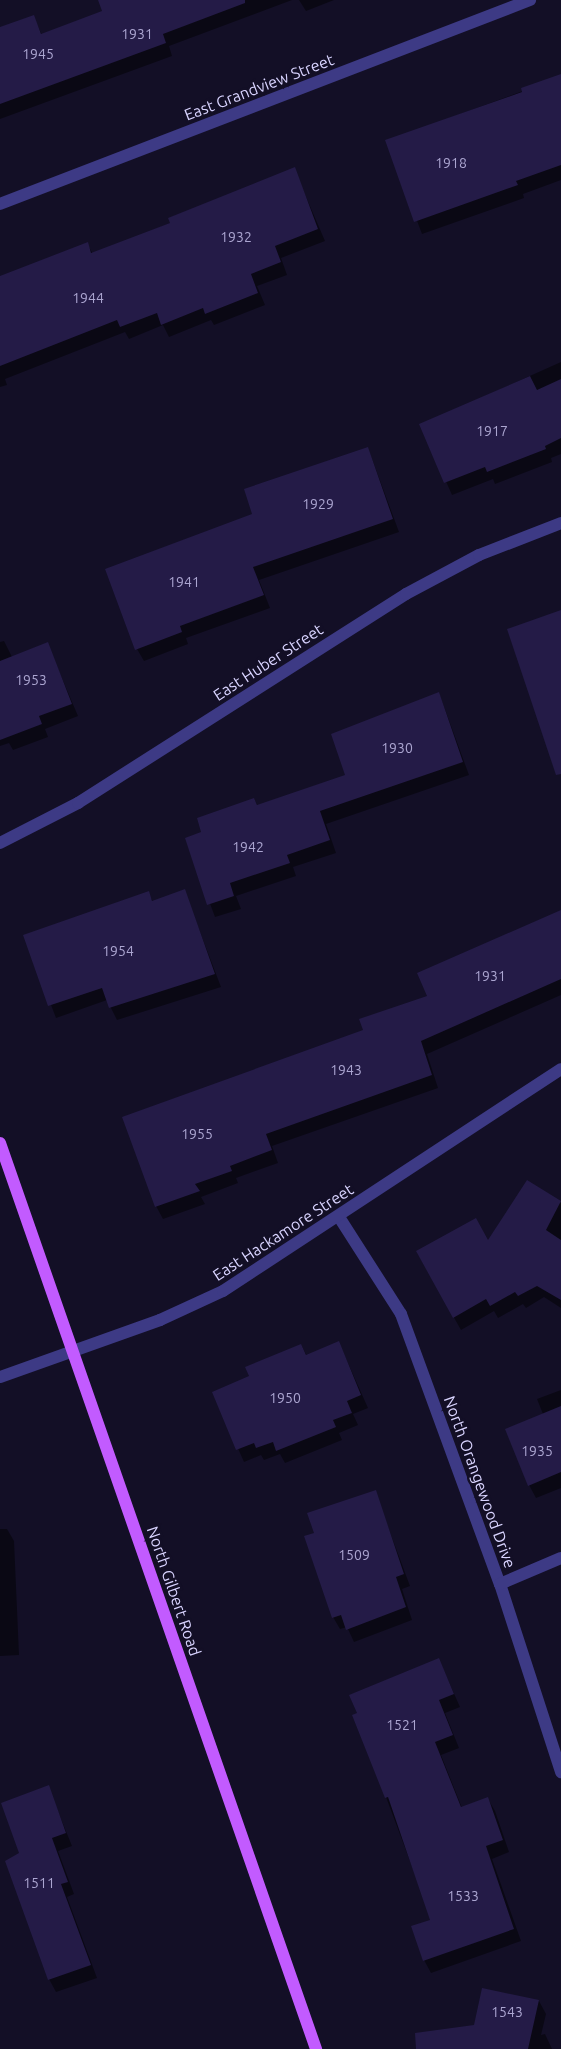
<!DOCTYPE html>
<html>
<head>
<meta charset="utf-8">
<style>
	body { margin:0 }
	#map { position:relative; width:561px; height:2049px; overflow:hidden; background:#130f26; font-family:Ubuntu,sans-serif }
	div>[style] { position:absolute }
	[style*='--x'] { left:calc(var(--x)*1px); top:calc(var(--y)*1px); width:calc(var(--w)*1px); rotate:calc(var(--a)*1deg) }
	.shadow>* { inset:0; background:#0007 }
	.building>* { inset:0; background:#241b47 }
	.minor>* { height:12px; margin:-6px; padding:0 6px; transform-origin:6px; border-radius:6px; background:#3d3a85 }
	.major>* { height:12px; margin:-6px; padding:0 6px; transform-origin:6px; border-radius:6px; background:#c25bff }
	span { translate:-50% -50%; white-space:nowrap; text-align:center; line-height:1.15; -webkit-text-stroke:5px #130f26; paint-order:stroke }
	.number-label { font-size:14px; color:#aca6d1 }
	.number-label span { -webkit-text-stroke-width:0 }
	.street-label { font-size:16px; color:#d9d4ff }
</style>
</head>
<body>
<div id="map">
	<div class="shadow">
		<i style="clip-path:polygon(99px 0,292px 0,169px 46px,172px 56px,0 119px,0 28px,33px 16px,42px 35px,104px 12px)"></i>
		<i style="clip-path:polygon(299px 0,334px 0,306px 11px)"></i>
		<i style="clip-path:polygon(561px 77px,561px 180px,523px 194px,524px 198px,422px 234px,387px 141px)"></i>
		<i style="clip-path:polygon(294px 169px,325px 241px,281px 258px,287px 275px,257px 286px,265px 305px,214px 325px,211px 320px,169px 337px,163px 325px,129px 339px,125px 332px,5px 379px,7px 385px,0 387px,0 277px,87px 244px,93px 254px,171px 223px)"></i>
		<i style="clip-path:polygon(561px 362px,561px 454px,551px 458px,552px 462px,495px 484px,493px 479px,452px 495px,421px 425px)"></i>
		<i style="clip-path:polygon(368px 448px,399px 532px,259px 580px,270px 608px,186px 638px,188px 644px,144px 661px,137px 649px,254px 515px)"></i>
		<i style="clip-path:polygon(4px 641px,12px 657px,47px 643px,78px 716px,45px 729px,48px 737px,13px 750px,9px 743px,0 746px,0 642px)"></i>
		<i style="clip-path:polygon(439px 693px,469px 775px,326px 824px,336px 853px,293px 867px,296px 876px,236px 896px,241px 909px,215px 917px,186px 839px,203px 833px,254px 799px,258px 806px,346px 776px)"></i>
		<i style="clip-path:polygon(184px 890px,221px 987px,117px 1020px,107px 1000px,56px 1018px,25px 936px,148px 893px,153px 902px)"></i>
		<i style="clip-path:polygon(561px 911px,561px 995px,427px 1054px,438px 1088px,272px 1146px,278px 1163px,236px 1178px,238px 1183px,201px 1197px,205px 1204px,163px 1219px,156px 1206px,364px 1030px,429px 997px)"></i>
		<i style="clip-path:polygon(528px 1182px,561px 1203px,561px 1308px,544px 1297px,526px 1308px,523px 1304px,498px 1318px,494px 1311px,461px 1330px,417px 1252px,488px 1242px)"></i>
		<i style="clip-path:polygon(339px 1343px,368px 1408px,353px 1414px,358px 1425px,339px 1433px,342px 1440px,285px 1463px,280px 1454px,264px 1460px,261px 1455px,244px 1462px,213px 1392px,250px 1377px,301px 1345px,307px 1356px)"></i>
		<i style="clip-path:polygon(561px 1390px,561px 1488px,536px 1498px,529px 1485px,543px 1414px,537px 1399px)"></i>
		<i style="clip-path:polygon(375px 1492px,410px 1586px,402px 1589px,412px 1620px,354px 1642px,347px 1627px,340px 1629px,333px 1617px,315px 1534px)"></i>
		<i style="clip-path:polygon(0 1529px,7px 1529px,14px 1541px,19px 1655px,0 1656px)"></i>
		<i style="clip-path:polygon(439px 1660px,460px 1707px,445px 1713px,459px 1748px,441px 1755px,462px 1808px,488px 1799px,495px 1811px,509px 1852px,492px 1859px,521px 1941px,431px 1973px,424px 1960px,432px 1920px,386px 1797px)"></i>
		<i style="clip-path:polygon(48px 1787px,72px 1846px,58px 1851px,74px 1894px,67px 1897px,97px 1978px,56px 1992px,49px 1979px,21px 1853px)"></i>
		<i style="clip-path:polygon(539px 2001px,546px 2014px,541px 2035px,545px 2034px,552px 2049px,457px 2049px,475px 2026px)"></i>
	</div>
	<div class="building">
		<i style="clip-path:polygon(98px 0,245px 0,245px 3px,163px 34px,166px 43px,0 104px,0 27px,34px 15px,41px 34px,102px 11px)"></i>
		<i style="clip-path:polygon(561px 74px,561px 165px,516px 181px,518px 185px,414px 222px,385px 140px,522px 92px,521px 88px)"></i>
		<i style="clip-path:polygon(295px 167px,318px 229px,275px 246px,281px 262px,251px 274px,258px 293px,205px 314px,203px 308px,161px 325px,157px 313px,120px 327px,117px 320px,0 366px,0 276px,88px 242px,91px 253px,170px 223px,168px 218px)"></i>
		<i style="clip-path:polygon(530px 376px,537px 390px,561px 379px,561px 438px,545px 446px,546px 449px,487px 472px,485px 467px,444px 483px,419px 424px)"></i>
		<i style="clip-path:polygon(368px 447px,393px 519px,253px 567px,264px 595px,180px 626px,182px 632px,135px 650px,105px 569px,252px 514px,244px 489px)"></i>
		<i style="clip-path:polygon(561px 610px,561px 774px,556px 775px,507px 629px)"></i>
		<i style="clip-path:polygon(48px 642px,72px 704px,39px 716px,42px 724px,0 740px,0 661px)"></i>
		<i style="clip-path:polygon(439px 692px,463px 762px,320px 811px,330px 840px,287px 855px,290px 863px,230px 883px,234px 896px,207px 905px,185px 838px,201px 832px,197px 818px,254px 798px,257px 805px,345px 775px,331px 734px)"></i>
		<i style="clip-path:polygon(185px 889px,215px 974px,109px 1008px,102px 988px,48px 1006px,23px 935px,149px 891px,152px 901px)"></i>
		<i style="clip-path:polygon(561px 910px,561px 979px,421px 1041px,432px 1075px,266px 1134px,272px 1150px,230px 1166px,232px 1171px,195px 1184px,200px 1191px,155px 1207px,122px 1117px,363px 1030px,359px 1019px,427px 996px,417px 973px)"></i>
		<i style="clip-path:polygon(527px 1180px,561px 1201px,546px 1230px,561px 1240px,561px 1300px,537px 1286px,518px 1296px,515px 1292px,490px 1306px,486px 1299px,453px 1318px,416px 1251px,476px 1218px,488px 1240px)"></i>
		<i style="clip-path:polygon(339px 1341px,361px 1395px,347px 1401px,352px 1413px,333px 1420px,336px 1427px,276px 1451px,273px 1442px,256px 1448px,254px 1443px,236px 1450px,212px 1392px,249px 1376px,245px 1367px,301px 1344px,306px 1355px)"></i>
		<i style="clip-path:polygon(561px 1406px,561px 1472px,528px 1486px,505px 1429px)"></i>
		<i style="clip-path:polygon(376px 1490px,404px 1574px,396px 1577px,406px 1607px,346px 1630px,341px 1615px,332px 1618px,304px 1536px,314px 1533px,307px 1513px)"></i>
		<i style="clip-path:polygon(439px 1658px,454px 1694px,439px 1700px,453px 1735px,435px 1742px,461px 1807px,488px 1797px,503px 1840px,486px 1846px,514px 1929px,423px 1961px,411px 1926px,430px 1920px,388px 1797px,385px 1798px,352px 1715px,357px 1713px,349px 1695px)"></i>
		<i style="clip-path:polygon(49px 1785px,66px 1833px,52px 1838px,68px 1882px,61px 1884px,91px 1965px,48px 1980px,5px 1861px,19px 1853px,1px 1803px)"></i>
		<i style="clip-path:polygon(482px 1988px,539px 2000px,528px 2049px,416px 2049px,415px 2033px,474px 2025px)"></i>
	</div>
	<div class="minor">
		<i style="--x:0;--y:204;--w:568;--a:-21.05"></i>
		<i style="--x:0;--y:843;--w:88;--a:-27.1"></i>
		<i style="--x:78;--y:803;--w:389;--a:-32.5"></i>
		<i style="--x:406;--y:594;--w:83;--a:-28.1"></i>
		<i style="--x:479;--y:555;--w:88;--a:-21.3"></i>
		<i style="--x:339;--y:1217;--w:115;--a:57.4"></i>
		<i style="--x:401;--y:1314;--w:288;--a:69.9"></i>
		<i style="--x:500;--y:1584;--w:198;--a:72"></i>
		<i style="--x:0;--y:1377;--w:170;--a:-19.6"></i>
		<i style="--x:160;--y:1320;--w:69;--a:-24.7"></i>
		<i style="--x:223;--y:1291;--w:404;--a:-33.3"></i>
		<i style="--x:500;--y:1584;--w:66;--a:-23.1"></i>
	</div>
	<div class="major">
		<i style="--x:0;--y:1143;--w:960;--a:70.77"></i>
	</div>
	<div class="number-label">
		<span style="left:137px;top:34px">1931</span>
		<span style="left:38px;top:54px">1945</span>
		<span style="left:451px;top:163px">1918</span>
		<span style="left:236px;top:237px">1932</span>
		<span style="left:88px;top:298px">1944</span>
		<span style="left:492px;top:431px">1917</span>
		<span style="left:318px;top:504px">1929</span>
		<span style="left:184px;top:582px">1941</span>
		<span style="left:31px;top:680px">1953</span>
		<span style="left:397px;top:748px">1930</span>
		<span style="left:248px;top:847px">1942</span>
		<span style="left:118px;top:951px">1954</span>
		<span style="left:490px;top:976px">1931</span>
		<span style="left:346px;top:1070px">1943</span>
		<span style="left:197px;top:1134px">1955</span>
		<span style="left:285px;top:1398px">1950</span>
		<span style="left:537px;top:1451px">1935</span>
		<span style="left:354px;top:1555px">1509</span>
		<span style="left:402px;top:1725px">1521</span>
		<span style="left:39px;top:1883px">1511</span>
		<span style="left:463px;top:1896px">1533</span>
		<span style="left:507px;top:2012px">1543</span>
	</div>
	<div class="street-label">
		<span style="left:259px;top:87px;rotate:-21deg">East Grandview Street</span>
		<span style="left:268px;top:662px;rotate:-33deg">East Huber Street</span>
		<span style="left:283px;top:1232px;rotate:-33deg">East Hackamore Street</span>
		<span style="left:480px;top:1482px;rotate:70deg">North Orangewood Drive</span>
		<span style="left:174px;top:1591px;rotate:71deg">North Gilbert Road</span>
	</div>
</div>
</body>
</html>
